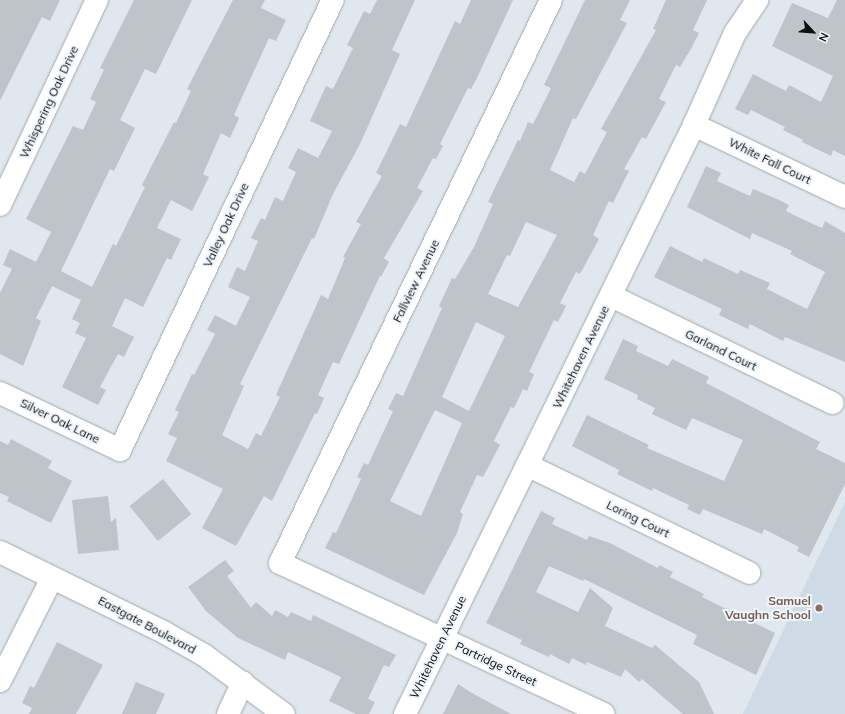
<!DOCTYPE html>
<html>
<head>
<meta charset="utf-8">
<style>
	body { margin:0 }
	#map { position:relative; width:845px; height:714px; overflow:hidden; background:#e1e7ee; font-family:Mulish,sans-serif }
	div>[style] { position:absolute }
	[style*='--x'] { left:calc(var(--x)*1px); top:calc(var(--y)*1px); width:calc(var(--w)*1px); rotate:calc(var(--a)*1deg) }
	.built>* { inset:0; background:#cedae6 }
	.building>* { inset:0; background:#bec4ca; transform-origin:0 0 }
	.roads { filter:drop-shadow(0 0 1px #a2a8ae) drop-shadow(0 0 1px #a2a8ae) }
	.minor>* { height:22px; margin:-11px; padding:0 11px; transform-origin:11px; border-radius:11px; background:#fff }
	.dots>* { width:11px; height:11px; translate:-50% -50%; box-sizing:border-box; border:2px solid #eef5fb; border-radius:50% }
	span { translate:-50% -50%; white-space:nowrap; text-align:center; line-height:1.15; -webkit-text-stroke:4px #eef5fb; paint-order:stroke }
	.street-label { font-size:12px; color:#0c0e10 }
	.education-label { font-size:12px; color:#785e54; font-weight:700 }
	.right { translate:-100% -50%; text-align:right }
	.north { position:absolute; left:793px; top:12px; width:40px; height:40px; -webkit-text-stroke:3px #eef5fb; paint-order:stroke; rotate:116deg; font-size:11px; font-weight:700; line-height:16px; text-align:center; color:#0c0e10 }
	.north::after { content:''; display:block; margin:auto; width:14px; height:18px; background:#0c0e10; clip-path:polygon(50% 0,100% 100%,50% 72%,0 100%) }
</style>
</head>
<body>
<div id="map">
	<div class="built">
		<i style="clip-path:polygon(845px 502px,845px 714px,743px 714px)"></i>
	</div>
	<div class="building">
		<i style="clip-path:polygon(0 0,60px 0,50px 21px,42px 17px,0 101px)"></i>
		<i style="clip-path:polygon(134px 0,192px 0,156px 74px,145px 69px,120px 120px,135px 128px,114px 171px,110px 169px,61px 271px,92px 287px,113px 244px,116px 246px,145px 187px,142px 185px,174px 122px,176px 123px,191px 91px,187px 89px,233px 0,265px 0,261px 8px,286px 20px,276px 41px,269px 38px,234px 115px,239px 118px,230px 138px,221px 133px,203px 174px,209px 177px,192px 211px,171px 200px,157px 228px,181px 239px,171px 260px,167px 258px,143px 307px,125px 298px,112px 326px,134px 337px,124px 357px,118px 354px,100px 387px,106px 390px,98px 405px,62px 387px,86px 338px,75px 333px,80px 323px,72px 319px,81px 300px,52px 286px,36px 318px,41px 321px,23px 366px,0 354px,0 293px,12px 269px,3px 265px,10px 249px,36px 262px,51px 232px,26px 219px,73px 126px,83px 130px,96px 102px,90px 99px,104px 70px,100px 68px)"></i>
		<i style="clip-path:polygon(377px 0,415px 0,392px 50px,400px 54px,360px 144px,333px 194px,314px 239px,312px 238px,240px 384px,244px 386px,222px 435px,248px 449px,256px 433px,261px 436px,280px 397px,276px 395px,321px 295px,328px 299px,345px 258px,343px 257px,361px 224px,356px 222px,382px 176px,376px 173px,400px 124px,406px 127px,455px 21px,460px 24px,471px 0,513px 0,476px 80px,471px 89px,468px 88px,440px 144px,443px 146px,436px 159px,433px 158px,417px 188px,423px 191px,384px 258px,389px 262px,381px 277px,380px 276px,339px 364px,333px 362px,318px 395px,324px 398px,317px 414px,315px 413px,272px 501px,264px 496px,236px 546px,202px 528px,223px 489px,166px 461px,177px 438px,168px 434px,179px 412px,175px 410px,192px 374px,194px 375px,215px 334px,207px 330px,215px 315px,236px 326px,250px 297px,228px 287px,237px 267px,245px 271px,258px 241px,251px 238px,261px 218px,265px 220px,275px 197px,283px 201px,296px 172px,288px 168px,298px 148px,318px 158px,332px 131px,310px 121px,326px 86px,333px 89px,353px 48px,347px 45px,364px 11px,370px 14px)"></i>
		<i style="clip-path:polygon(evenodd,585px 0,630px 0,620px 20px,627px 23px,576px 119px,573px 118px,550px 170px,574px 182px,580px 171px,585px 174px,607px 132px,601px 129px,656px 30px,653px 29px,666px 0,707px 0,693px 30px,699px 33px,692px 47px,680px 67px,676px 65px,659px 99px,666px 102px,646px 139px,642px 137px,624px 169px,629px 171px,613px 203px,609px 201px,593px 235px,599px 239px,580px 274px,576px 272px,560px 303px,566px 306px,558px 322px,554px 320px,529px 372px,534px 374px,527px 391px,523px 389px,514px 408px,511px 407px,494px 441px,500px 445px,483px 477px,477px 475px,460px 512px,463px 514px,457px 533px,424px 595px,325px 548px,333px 532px,336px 533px,361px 479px,357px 477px,364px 463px,368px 465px,393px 411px,388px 409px,396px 393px,403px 396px,442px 308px,439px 306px,452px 278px,455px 279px,474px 247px,493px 204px,488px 202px,518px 140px,520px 141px,528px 122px,533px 124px,551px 88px,544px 85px,585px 0,526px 222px,557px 235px,518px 307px,488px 294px,507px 255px,510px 256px,526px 222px,585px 0,476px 322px,505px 336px,469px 411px,442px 397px,476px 322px,585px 0,435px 410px,462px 423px,421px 516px,390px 501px,435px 410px)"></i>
		<i style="clip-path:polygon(837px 0,845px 0,845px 156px,833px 150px,831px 156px,802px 142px,803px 140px,783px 130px,785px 127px,751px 110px,748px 115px,735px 109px,753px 74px,786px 91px,789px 85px,821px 102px,833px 76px,772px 46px,792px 3px,828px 18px)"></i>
		<i style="clip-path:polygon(706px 166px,721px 173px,717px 181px,750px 196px,753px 189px,777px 199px,789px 205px,786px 211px,800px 218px,822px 228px,825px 221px,845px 233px,845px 362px,785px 337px,783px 341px,750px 324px,748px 329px,719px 315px,722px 309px,654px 277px,670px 246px,702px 262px,704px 258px,738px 274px,740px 270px,770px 283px,767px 289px,807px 309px,822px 278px,825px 272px,790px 254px,792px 251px,752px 233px,750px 239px,687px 207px)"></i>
		<i style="clip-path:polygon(623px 339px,638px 346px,636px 351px,668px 366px,672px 359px,709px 377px,706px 383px,820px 442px,816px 449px,845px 463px,845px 484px,809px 557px,797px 551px,799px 547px,764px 529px,762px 534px,703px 509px,700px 515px,687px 509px,689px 505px,653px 488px,652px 491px,617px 474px,619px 470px,572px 446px,587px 415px,649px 445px,647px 448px,724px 481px,743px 440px,692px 418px,686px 430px,652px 414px,655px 408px,637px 399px,638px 395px,604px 379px)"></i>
		<i style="clip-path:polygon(11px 439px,52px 461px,48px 468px,72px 481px,51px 523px,7px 501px,9px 497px,0 493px,0 441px,8px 445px)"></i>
		<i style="left:163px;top:479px;width:45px;height:43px;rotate:51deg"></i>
		<i style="clip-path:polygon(108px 496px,111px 522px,116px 518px,119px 550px,78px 554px,72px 500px)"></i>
		<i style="clip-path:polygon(541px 511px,555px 518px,552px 524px,587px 540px,589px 536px,610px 543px,658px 568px,659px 565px,673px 572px,670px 577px,704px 594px,702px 597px,775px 633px,756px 675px,693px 644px,697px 635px,584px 579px,583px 581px,549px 566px,536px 592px,578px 612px,590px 588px,613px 608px,605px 626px,652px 648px,655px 645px,699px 682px,714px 714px,683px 714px,642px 679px,639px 682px,625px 669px,621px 677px,587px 662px,586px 665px,572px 658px,569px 664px,550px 654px,549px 657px,520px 644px,522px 640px,486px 623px)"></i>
		<i style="clip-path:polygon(225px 560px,234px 571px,227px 576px,251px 608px,256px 602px,272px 616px,275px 610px,288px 617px,291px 612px,311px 621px,313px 615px,396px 655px,389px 667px,384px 665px,368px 699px,375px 702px,369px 714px,356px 714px,329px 701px,341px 677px,288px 652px,285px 660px,238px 638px,206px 611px,188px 587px)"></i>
		<i style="clip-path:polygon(57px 642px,103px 665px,76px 714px,29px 714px,32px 708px,22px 703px,30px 686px,34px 688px)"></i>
		<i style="clip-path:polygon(136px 682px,165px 694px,156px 714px,122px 714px)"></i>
		<i style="clip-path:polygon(458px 684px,472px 693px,511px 714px,443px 714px)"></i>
	</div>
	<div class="roads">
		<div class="minor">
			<i style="--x:551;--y:0;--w:625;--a:115.7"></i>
			<i style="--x:280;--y:563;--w:357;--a:25"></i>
			<i style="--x:694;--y:125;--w:167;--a:25.5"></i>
			<i style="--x:0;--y:205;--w:227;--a:-64.7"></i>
			<i style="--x:611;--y:296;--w:246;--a:25.8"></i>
			<i style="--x:0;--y:393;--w:133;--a:25.4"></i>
			<i style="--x:120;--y:450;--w:498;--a:-64.7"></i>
			<i style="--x:527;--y:465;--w:247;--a:25.9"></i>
			<i style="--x:0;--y:552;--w:184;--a:26.1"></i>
			<i style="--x:165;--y:633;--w:45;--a:29.4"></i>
			<i style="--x:204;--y:655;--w:99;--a:36.4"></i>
			<i style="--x:0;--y:681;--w:115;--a:-63.2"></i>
			<i style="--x:228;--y:714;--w:35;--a:-65"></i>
			<i style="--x:405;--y:714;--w:656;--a:-63.86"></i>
			<i style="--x:694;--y:125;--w:101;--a:-66"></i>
			<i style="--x:735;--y:33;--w:40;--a:-56"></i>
		</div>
	</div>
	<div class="dots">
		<i style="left:819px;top:608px;background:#8d6e63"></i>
	</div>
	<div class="street-label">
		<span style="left:49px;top:102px;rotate:-65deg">Whispering Oak Drive</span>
		<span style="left:770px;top:161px;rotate:26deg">White Fall Court</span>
		<span style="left:226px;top:225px;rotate:-65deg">Valley Oak Drive</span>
		<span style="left:416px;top:281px;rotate:-64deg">Fallview Avenue</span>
		<span style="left:721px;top:350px;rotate:26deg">Garland Court</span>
		<span style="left:581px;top:357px;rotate:-64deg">Whitehaven Avenue</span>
		<span style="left:60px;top:421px;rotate:26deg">Silver Oak Lane</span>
		<span style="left:638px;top:519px;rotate:26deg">Loring Court</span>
		<span style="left:147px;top:625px;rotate:28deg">Eastgate Boulevard</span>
		<span style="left:438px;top:647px;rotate:-64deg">Whitehaven Avenue</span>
		<span style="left:496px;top:664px;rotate:25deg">Partridge Street</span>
	</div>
	<div class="education-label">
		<span class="right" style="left:811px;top:608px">Samuel<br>Vaughn School</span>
	</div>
	<div class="north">N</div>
</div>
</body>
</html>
